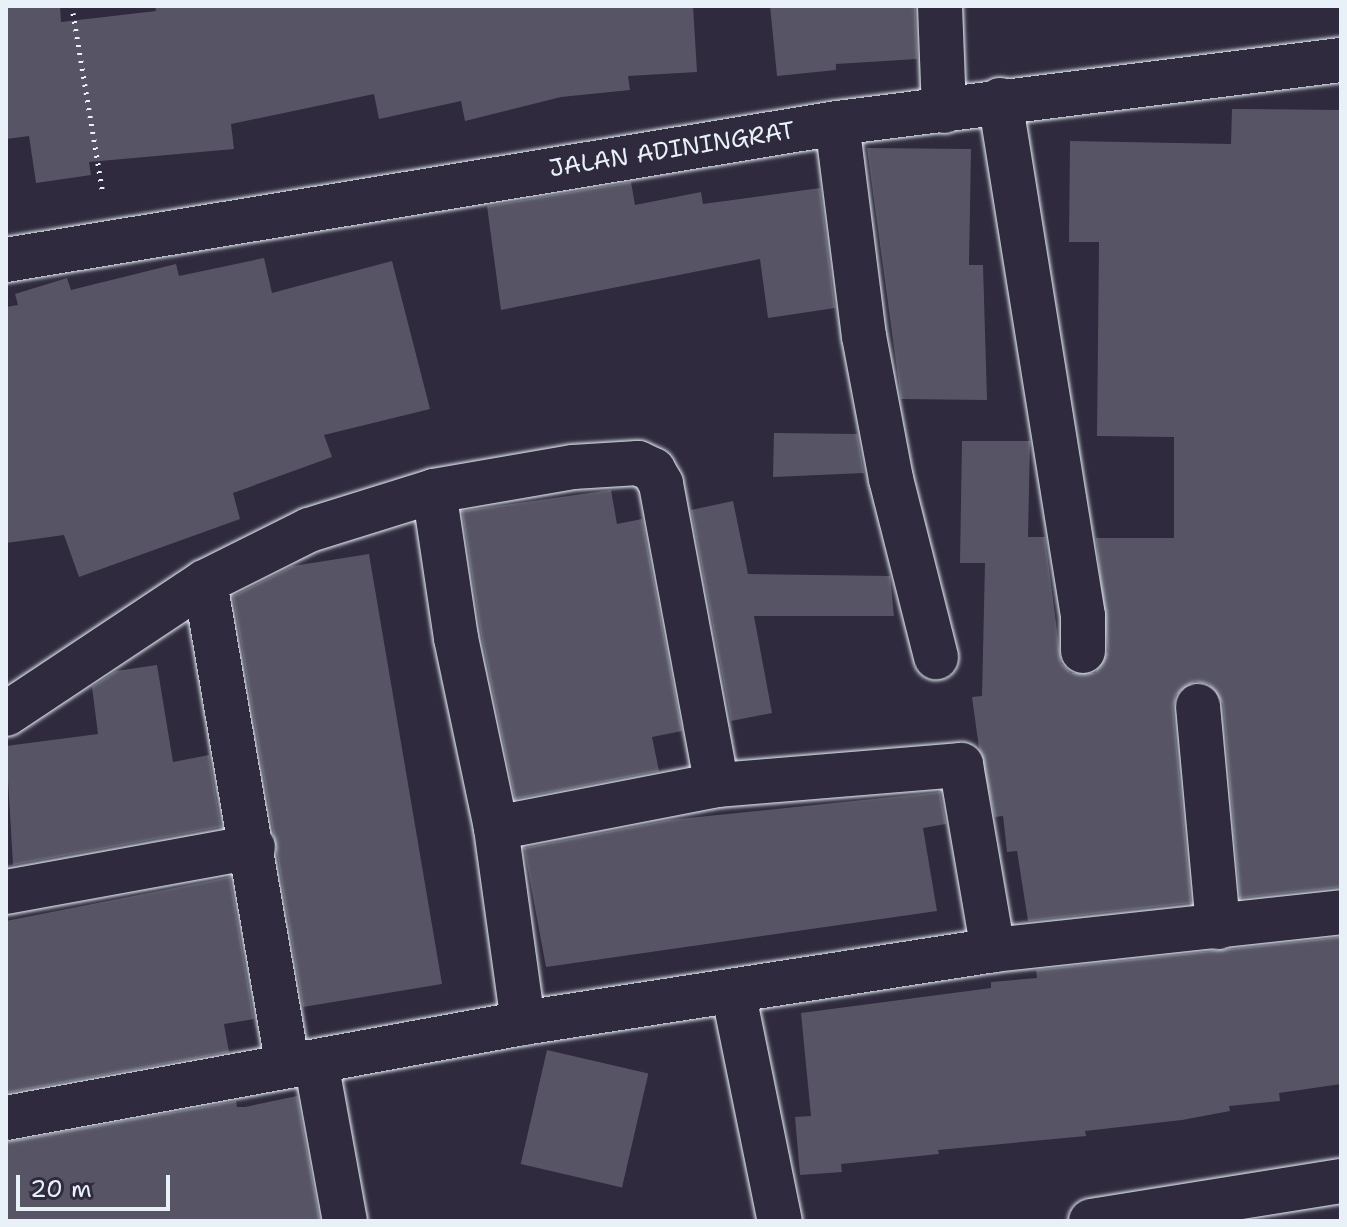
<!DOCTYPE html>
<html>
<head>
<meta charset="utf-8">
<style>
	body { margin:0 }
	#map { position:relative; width:1347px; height:1227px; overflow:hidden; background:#2f2a3d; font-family:"Shantell Sans",sans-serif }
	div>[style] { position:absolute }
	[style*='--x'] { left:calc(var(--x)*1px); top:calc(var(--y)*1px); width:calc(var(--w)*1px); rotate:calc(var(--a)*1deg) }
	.building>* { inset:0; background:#575565; transform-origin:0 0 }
	.path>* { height:5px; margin-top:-2.5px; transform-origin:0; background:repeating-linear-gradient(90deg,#e8f1f8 0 2px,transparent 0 8px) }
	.roads { filter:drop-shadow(0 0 2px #e8f1f8) drop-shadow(0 0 2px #e8f1f8) }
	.street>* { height:44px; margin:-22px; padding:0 22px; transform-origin:22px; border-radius:22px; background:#2f2a3d }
	.secondary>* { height:44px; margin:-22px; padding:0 22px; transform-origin:22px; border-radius:22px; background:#2f2a3d }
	span { translate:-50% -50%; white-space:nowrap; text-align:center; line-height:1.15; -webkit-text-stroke:6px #2f2a3d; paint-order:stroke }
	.street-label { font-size:24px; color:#e8f1f8 }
	.frame { position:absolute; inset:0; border:8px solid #e8f1f8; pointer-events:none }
	.scale { position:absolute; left:16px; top:1175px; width:154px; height:36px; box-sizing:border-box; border:4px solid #e8f1f8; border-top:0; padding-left:10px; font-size:24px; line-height:28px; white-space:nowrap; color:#e8f1f8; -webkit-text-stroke:6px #2f2a3d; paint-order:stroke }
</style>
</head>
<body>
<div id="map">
	<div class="building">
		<i style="clip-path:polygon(6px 6px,60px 6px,61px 22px,156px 11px,155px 6px,693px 6px,697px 72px,628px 76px,630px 90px,561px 97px,465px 121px,461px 101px,379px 119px,374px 94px,231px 124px,234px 149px,89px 162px,91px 175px,36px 183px,29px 136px,6px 139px)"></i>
		<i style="clip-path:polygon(770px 6px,915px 6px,917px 59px,836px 64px,836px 70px,777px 76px)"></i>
		<i style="clip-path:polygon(1232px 109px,1341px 110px,1341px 887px,1240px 898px,1223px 704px,1209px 684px,1195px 681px,1176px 695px,1173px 708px,1191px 903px,1028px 921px,1017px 851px,1007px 852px,1003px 816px,995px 817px,979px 748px,972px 697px,982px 696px,985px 563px,960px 563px,962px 441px,1030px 441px,1028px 537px,1045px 537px,1061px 663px,1071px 673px,1095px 673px,1108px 651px,1096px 538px,1174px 538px,1174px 437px,1097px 436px,1099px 242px,1069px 242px,1070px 141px,1231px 144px)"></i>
		<i style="clip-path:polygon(867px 148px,971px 149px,969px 265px,983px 265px,987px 400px,901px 399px)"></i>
		<i style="clip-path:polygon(631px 182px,635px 205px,701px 192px,703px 204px,820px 188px,835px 308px,768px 318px,760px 259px,501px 310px,487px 206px)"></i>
		<i style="clip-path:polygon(264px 258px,272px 293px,392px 261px,430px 409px,324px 435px,332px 457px,233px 493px,240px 519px,79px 577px,64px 535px,6px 543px,6px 307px,18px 305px,15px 294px,67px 278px,71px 290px,176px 264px,179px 276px)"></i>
		<i style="clip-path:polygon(774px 433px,857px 434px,864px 473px,773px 477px)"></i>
		<i style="clip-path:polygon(611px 490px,617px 524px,642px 519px,682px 731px,652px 737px,659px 771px,515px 799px,481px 634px,462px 511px)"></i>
		<i style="clip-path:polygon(733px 501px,748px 574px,890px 576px,894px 616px,754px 616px,772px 713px,731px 721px,691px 510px)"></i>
		<i style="clip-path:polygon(369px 554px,442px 984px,303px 1007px,233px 596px,293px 566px)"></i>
		<i style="clip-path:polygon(157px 665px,173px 762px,209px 755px,221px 827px,13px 865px,6px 746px,98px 734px,92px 687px,116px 671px)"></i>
		<i style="clip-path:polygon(940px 792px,946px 824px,923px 828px,937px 911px,546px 967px,524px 848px,669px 820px)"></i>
		<i style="clip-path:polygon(230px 877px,254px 1019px,224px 1024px,229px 1052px,6px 1093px,6px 921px)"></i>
		<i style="clip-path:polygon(1341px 937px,1341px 1084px,1279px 1093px,1280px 1101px,1229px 1106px,1230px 1111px,1182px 1120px,1085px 1131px,1086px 1136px,938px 1150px,939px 1154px,841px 1164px,842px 1172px,800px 1175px,795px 1117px,811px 1116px,801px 1013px,991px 988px,991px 982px,1037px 978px,1036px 970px)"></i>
		<i style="left:547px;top:1050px;width:104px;height:117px;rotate:13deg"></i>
		<i style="clip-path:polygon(297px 1096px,320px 1221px,6px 1221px,6px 1142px,236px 1101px,237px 1107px,245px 1107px)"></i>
	</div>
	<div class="path">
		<i style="--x:73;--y:13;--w:183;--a:80.6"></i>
	</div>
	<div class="roads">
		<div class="street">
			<i style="--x:940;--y:6;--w:105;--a:87.8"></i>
			<i style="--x:1000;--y:100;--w:523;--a:80.86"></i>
			<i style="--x:1083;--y:616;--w:35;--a:90"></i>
			<i style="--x:837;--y:123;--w:215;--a:82.8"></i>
			<i style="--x:864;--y:336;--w:146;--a:79.3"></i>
			<i style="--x:891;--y:479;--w:184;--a:75.8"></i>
			<i style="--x:434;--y:491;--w:149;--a:81.5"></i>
			<i style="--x:456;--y:638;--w:194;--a:78.1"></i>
			<i style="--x:496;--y:828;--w:197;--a:82.1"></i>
			<i style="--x:205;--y:582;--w:489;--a:80.3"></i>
			<i style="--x:1198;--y:706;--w:222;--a:84.8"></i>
			<i style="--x:6;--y:714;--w:239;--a:-33.6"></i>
			<i style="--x:205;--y:582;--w:116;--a:-26.6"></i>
			<i style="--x:309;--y:530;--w:131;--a:-17.3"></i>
			<i style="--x:434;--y:491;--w:141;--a:-9.8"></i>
			<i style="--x:573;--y:467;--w:65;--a:-3.5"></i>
			<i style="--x:638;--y:463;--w:17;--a:25"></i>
			<i style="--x:653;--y:470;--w:16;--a:60"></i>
			<i style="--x:661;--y:484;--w:306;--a:79.5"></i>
			<i style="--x:496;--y:828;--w:225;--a:-11"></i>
			<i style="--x:717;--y:785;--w:245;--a:-4.7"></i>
			<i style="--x:961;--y:765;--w:188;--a:80.2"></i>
			<i style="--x:6;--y:892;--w:251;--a:-10.3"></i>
			<i style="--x:733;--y:991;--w:235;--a:78.5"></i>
			<i style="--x:316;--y:1062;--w:162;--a:79.7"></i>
			<i style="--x:6;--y:1118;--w:526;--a:-10.41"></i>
			<i style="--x:523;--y:1023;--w:476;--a:-8.8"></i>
			<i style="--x:993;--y:950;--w:350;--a:-6.2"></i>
			<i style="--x:1091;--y:1221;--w:253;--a:-9.1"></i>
		</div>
		<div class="secondary">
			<i style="--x:6;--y:260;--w:842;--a:-9.36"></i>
			<i style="--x:837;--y:123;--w:508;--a:-7.13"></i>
		</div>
	</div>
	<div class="street-label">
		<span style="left:672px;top:150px;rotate:-9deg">JALAN ADININGRAT</span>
	</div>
	<div class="frame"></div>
	<div class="scale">20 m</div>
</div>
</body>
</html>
